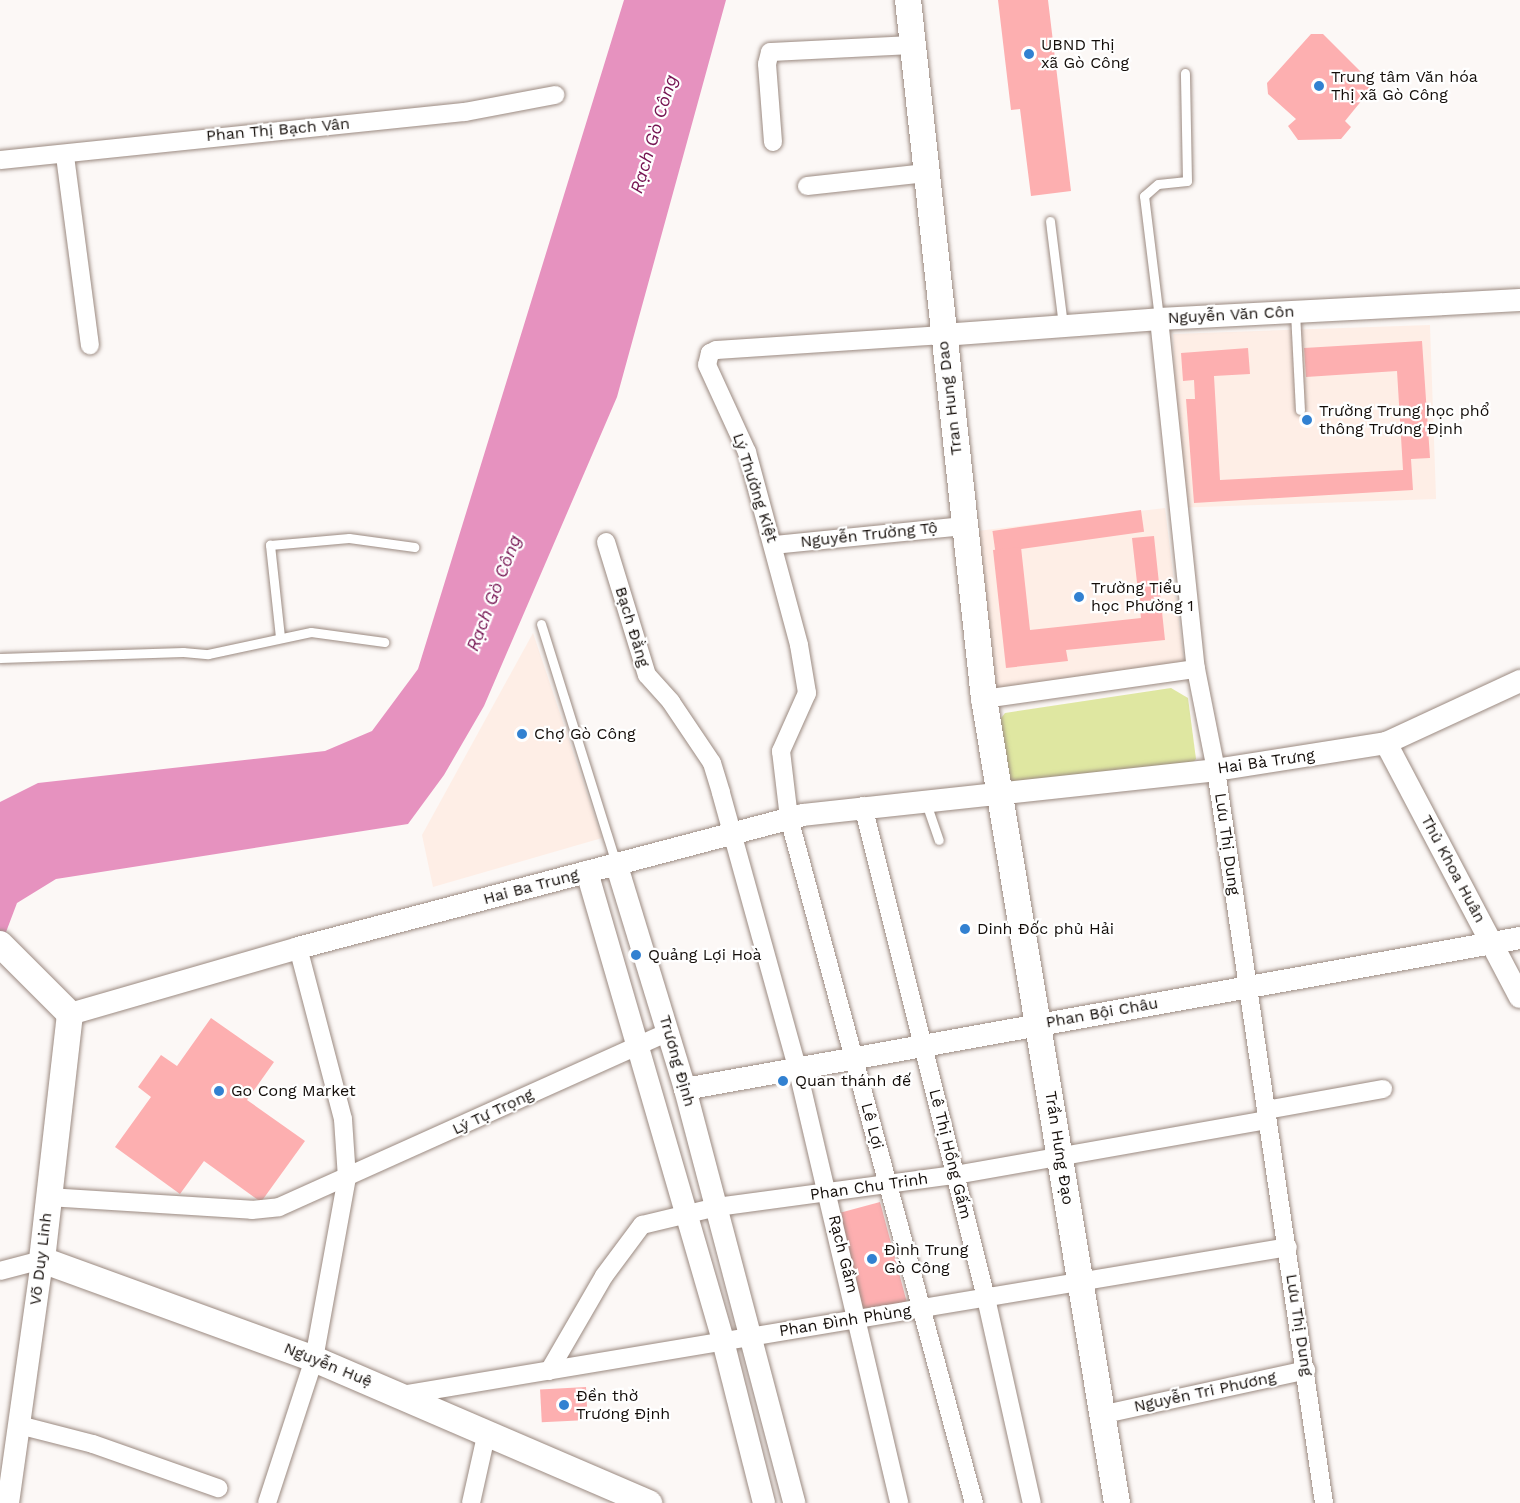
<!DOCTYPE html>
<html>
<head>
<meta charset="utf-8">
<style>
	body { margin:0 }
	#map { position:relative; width:1520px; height:1503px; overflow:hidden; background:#fcf8f6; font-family:"Work Sans",sans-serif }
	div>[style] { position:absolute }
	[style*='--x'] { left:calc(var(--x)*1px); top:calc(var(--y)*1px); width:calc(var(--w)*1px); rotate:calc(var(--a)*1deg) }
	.built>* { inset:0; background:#feeee6; transform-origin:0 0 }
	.green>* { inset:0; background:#dfe7a1 }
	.water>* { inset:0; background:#e692bf }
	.building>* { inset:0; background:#fdafb0; transform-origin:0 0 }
	.roads { filter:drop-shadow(0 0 2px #9b8a81) drop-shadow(0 0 2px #9b8a81) }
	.service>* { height:9px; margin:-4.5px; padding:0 4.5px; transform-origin:4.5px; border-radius:4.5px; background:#fff }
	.minor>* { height:18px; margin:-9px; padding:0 9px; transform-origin:9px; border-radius:9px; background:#fff }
	.tertiary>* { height:22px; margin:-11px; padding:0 11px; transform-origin:11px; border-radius:11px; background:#fff }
	.secondary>* { height:26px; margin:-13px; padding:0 13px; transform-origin:13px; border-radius:13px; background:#fff }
	.dots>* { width:16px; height:16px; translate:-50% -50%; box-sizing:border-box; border:3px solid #fff; border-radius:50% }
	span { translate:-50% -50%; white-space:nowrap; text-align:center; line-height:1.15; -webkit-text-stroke:4.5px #fff; paint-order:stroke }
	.poi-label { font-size:16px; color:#140e0a }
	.left { translate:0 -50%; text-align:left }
	.street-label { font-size:16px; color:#140e0a }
	.water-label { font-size:18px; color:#751452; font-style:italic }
</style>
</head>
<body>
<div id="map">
	<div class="built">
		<i style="left:1430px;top:325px;width:174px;height:257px;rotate:88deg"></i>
		<i style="left:1165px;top:508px;width:161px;height:193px;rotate:83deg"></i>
		<i style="clip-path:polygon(533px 633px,602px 838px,433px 887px,422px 835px)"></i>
	</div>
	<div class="green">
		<i style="clip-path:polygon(1171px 688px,1188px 698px,1196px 759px,1182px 774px,1013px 792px,996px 725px,1005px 713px)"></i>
	</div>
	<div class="water">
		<i style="clip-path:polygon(624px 0,726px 0,617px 397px,484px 706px,444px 775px,408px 824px,56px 879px,17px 903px,0 948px,0 802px,38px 783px,325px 751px,372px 731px,418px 669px)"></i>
	</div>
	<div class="building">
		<i style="clip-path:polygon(998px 0,1048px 0,1071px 191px,1031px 196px,1020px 109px,1011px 110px)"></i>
		<i style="clip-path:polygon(1311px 34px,1323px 34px,1369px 80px,1371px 89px,1345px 121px,1351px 127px,1341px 139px,1298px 140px,1288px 126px,1296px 119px,1268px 94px,1267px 83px)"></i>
		<i style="clip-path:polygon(1422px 341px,1430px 458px,1411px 459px,1413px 490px,1194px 503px,1186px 399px,1195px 399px,1194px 380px,1183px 381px,1181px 353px,1248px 348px,1250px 374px,1214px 376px,1220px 480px,1403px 470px,1397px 371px,1306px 377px,1304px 348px)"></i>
		<i style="left:1141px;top:510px;width:22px;height:150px;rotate:82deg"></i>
		<i style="clip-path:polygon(1154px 536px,1165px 640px,1066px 650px,1068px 661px,1006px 668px,993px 550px,1021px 547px,1030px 630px,1141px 618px,1132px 538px)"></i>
		<i style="clip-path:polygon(211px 1018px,274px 1062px,247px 1100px,305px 1141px,261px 1202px,204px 1161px,180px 1194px,115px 1147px,151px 1097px,138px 1087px,161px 1055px,177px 1066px)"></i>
		<i style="left:880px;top:1202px;width:106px;height:47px;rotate:75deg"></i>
		<i style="left:586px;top:1387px;width:33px;height:46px;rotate:87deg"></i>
	</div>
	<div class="roads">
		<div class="service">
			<i style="--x:1050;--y:221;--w:106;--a:82.9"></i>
			<i style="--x:1295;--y:312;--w:98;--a:87.1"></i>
			<i style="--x:1159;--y:318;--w:123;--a:-97"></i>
			<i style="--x:1144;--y:196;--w:18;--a:-41"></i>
			<i style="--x:1158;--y:184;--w:29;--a:-6"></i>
			<i style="--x:1187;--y:181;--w:108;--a:-91.1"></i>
			<i style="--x:541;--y:624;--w:250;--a:72.6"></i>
			<i style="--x:280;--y:637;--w:93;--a:-96.2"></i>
			<i style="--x:270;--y:545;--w:79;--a:-5.1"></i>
			<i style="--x:349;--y:538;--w:66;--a:7.9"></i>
			<i style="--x:0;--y:658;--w:183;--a:-1.9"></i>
			<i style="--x:183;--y:652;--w:25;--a:5"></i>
			<i style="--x:208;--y:654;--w:105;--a:-12.1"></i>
			<i style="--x:311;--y:632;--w:74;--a:7.8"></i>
			<i style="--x:926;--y:803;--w:39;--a:71"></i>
		</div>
		<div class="minor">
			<i style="--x:773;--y:142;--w:78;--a:-94.4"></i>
			<i style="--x:767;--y:64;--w:12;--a:-76"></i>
			<i style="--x:770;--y:52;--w:143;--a:-2.8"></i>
			<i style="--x:65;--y:156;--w:191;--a:82.5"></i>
			<i style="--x:0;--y:160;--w:467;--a:-5.9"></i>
			<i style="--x:465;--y:112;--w:92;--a:-10.7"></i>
			<i style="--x:807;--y:186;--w:120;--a:-6.2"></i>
			<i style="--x:1159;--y:319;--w:352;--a:84"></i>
			<i style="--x:1196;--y:669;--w:103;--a:78.8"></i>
			<i style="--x:1216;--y:770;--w:741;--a:81.62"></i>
			<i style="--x:943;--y:335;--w:227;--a:176.2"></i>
			<i style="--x:716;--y:350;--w:7;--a:153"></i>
			<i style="--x:710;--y:353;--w:12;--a:104"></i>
			<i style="--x:707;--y:365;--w:96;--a:65.3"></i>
			<i style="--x:747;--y:452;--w:200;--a:74.9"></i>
			<i style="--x:799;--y:645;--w:49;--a:80.5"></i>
			<i style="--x:807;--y:693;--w:64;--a:114.1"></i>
			<i style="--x:781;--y:751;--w:67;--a:83.2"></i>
			<i style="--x:789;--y:818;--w:710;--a:74.89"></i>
			<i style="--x:606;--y:542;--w:139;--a:72.9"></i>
			<i style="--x:647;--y:675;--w:36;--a:48"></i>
			<i style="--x:671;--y:702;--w:73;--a:56.1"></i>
			<i style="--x:712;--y:763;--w:31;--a:73"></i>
			<i style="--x:721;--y:793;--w:284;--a:74.5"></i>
			<i style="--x:797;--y:1067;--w:448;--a:76.8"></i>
			<i style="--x:774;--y:545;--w:192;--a:-5.7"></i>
			<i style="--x:984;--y:699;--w:214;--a:-8.1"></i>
			<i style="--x:863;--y:806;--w:507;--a:75.96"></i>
			<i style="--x:986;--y:1298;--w:210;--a:77.4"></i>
			<i style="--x:1266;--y:1110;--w:119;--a:-10.2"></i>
			<i style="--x:48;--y:1197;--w:204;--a:3.6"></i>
			<i style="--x:252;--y:1210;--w:27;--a:-6"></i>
			<i style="--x:279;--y:1207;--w:427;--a:-24.2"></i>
			<i style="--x:0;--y:1271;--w:43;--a:-14.7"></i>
			<i style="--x:549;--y:1371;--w:110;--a:-59.9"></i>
			<i style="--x:604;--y:1276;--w:64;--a:-53.3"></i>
			<i style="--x:642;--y:1225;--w:77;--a:-13.5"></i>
			<i style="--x:717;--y:1207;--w:240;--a:-7.7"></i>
			<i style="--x:955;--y:1175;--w:317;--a:-10"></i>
			<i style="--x:402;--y:1395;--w:898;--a:-9.48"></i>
			<i style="--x:1105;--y:1414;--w:206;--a:-12.3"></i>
			<i style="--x:19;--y:1425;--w:76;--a:14.4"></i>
			<i style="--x:93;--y:1444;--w:133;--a:19.4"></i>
			<i style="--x:267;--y:1503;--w:151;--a:-71.9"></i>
			<i style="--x:314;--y:1359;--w:184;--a:-79.7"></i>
			<i style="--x:347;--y:1178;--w:59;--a:-93.9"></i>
			<i style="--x:343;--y:1119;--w:177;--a:-104.7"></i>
			<i style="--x:471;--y:1503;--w:69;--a:-77.4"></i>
		</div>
		<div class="tertiary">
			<i style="--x:943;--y:335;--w:217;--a:-4.2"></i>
			<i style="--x:1159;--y:319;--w:361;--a:-3"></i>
			<i style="--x:1386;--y:743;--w:287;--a:62.2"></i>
			<i style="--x:616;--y:863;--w:236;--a:73"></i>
			<i style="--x:685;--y:1089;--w:428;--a:75.2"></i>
			<i style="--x:587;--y:872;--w:488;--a:73.8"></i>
			<i style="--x:723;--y:1341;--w:167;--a:75.8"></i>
			<i style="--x:70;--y:1014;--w:237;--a:-16.1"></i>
			<i style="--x:298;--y:948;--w:522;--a:-14.75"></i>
			<i style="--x:803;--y:815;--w:415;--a:-6.2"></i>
			<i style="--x:1216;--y:770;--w:172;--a:-9"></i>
			<i style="--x:1386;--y:743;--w:148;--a:-24.8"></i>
			<i style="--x:685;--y:1089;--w:849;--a:-10.25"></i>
			<i style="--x:8;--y:1503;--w:245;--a:-82"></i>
		</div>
		<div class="secondary">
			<i style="--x:908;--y:0;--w:703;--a:83.79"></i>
			<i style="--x:984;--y:699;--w:815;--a:80.61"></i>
			<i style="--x:0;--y:944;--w:99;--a:45"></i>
			<i style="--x:70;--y:1014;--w:248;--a:96.5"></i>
			<i style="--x:42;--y:1260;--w:289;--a:20"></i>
			<i style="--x:314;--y:1359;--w:365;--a:23.3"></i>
		</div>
	</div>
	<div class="dots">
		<i style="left:1029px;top:54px;background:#3281d1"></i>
		<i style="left:1319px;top:86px;background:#3281d1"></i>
		<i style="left:1307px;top:420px;background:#3281d1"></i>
		<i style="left:1079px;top:597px;background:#3281d1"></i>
		<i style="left:522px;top:734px;background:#3281d1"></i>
		<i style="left:965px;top:929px;background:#3281d1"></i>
		<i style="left:636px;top:955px;background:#3281d1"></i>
		<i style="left:783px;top:1081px;background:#3281d1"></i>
		<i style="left:219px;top:1091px;background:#3281d1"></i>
		<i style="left:872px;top:1259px;background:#3281d1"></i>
		<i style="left:564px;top:1405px;background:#3281d1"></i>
	</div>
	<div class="poi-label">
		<span class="left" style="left:1041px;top:54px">UBND Thị<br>xã Gò Công</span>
		<span class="left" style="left:1331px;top:86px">Trung tâm Văn hóa<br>Thị xã Gò Công</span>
		<span class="left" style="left:1319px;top:420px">Trường Trung học phổ<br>thông Trương Định</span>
		<span class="left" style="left:1091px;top:597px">Trường Tiểu<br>học Phường 1</span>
		<span class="left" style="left:534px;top:734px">Chợ Gò Công</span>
		<span class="left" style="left:977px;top:929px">Dinh Đốc phủ Hải</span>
		<span class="left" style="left:648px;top:955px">Quảng Lợi Hoà</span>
		<span class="left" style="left:795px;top:1081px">Quan thánh đế</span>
		<span class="left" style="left:231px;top:1091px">Go Cong Market</span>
		<span class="left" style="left:884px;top:1259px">Đình Trung<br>Gò Công</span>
		<span class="left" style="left:576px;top:1405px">Đền thờ<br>Trương Định</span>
	</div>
	<div class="street-label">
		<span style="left:278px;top:130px;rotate:-5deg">Phan Thị Bạch Vân</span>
		<span style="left:1231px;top:315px;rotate:-3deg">Nguyễn Văn Côn</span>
		<span style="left:950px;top:398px;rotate:-97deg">Tran Hung Dao</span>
		<span style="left:755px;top:488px;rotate:72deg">Lý Thường Kiệt</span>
		<span style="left:869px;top:535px;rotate:-6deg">Nguyễn Trường Tộ</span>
		<span style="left:632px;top:627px;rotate:73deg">Bạch Đằng</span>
		<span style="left:1266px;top:762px;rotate:-8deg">Hai Bà Trưng</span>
		<span style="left:1227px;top:844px;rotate:82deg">Lưu Thị Dung</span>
		<span style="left:1453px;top:869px;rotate:62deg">Thủ Khoa Huân</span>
		<span style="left:531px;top:887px;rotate:-15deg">Hai Ba Trung</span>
		<span style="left:1102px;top:1013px;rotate:-10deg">Phan Bội Châu</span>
		<span style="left:677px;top:1061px;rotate:74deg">Trương Định</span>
		<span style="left:493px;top:1112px;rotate:-25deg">Lý Tự Trọng</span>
		<span style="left:872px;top:1126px;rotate:75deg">Lê Lợi</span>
		<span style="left:1059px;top:1148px;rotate:81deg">Trần Hưng Đạo</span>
		<span style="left:950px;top:1154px;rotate:76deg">Lê Thị Hồng Gấm</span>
		<span style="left:869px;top:1187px;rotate:-8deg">Phan Chu Trinh</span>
		<span style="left:843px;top:1254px;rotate:76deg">Rạch Gầm</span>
		<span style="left:41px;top:1259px;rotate:-83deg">Võ Duy Linh</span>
		<span style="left:845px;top:1321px;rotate:-9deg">Phan Đình Phùng</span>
		<span style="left:1299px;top:1325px;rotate:81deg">Lưu Thị Dung</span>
		<span style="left:328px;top:1365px;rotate:22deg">Nguyễn Huệ</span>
		<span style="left:1205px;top:1392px;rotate:-12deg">Nguyễn Tri Phương</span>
	</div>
	<div class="water-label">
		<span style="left:654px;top:134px;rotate:-73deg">Rạch Gò Công</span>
		<span style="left:494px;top:593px;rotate:-69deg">Rạch Gò Công</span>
	</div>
</div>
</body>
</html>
